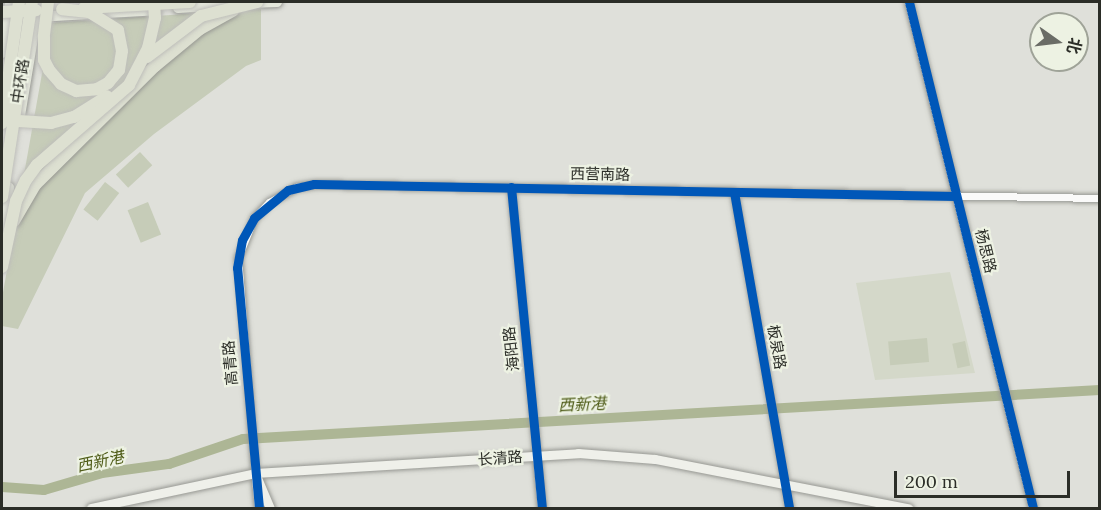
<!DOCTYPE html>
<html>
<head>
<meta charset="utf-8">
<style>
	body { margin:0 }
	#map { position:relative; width:1101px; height:510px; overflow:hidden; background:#dfe0da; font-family:Lora,"Noto Sans SC",serif }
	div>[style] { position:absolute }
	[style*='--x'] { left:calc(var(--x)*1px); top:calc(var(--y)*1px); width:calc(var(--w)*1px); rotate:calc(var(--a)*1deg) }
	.built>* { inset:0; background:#d4d8c9 }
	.green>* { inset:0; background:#c6ccb8; transform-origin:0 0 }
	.river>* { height:10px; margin:-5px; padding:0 5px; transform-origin:5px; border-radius:5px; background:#adb695 }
	.roads { filter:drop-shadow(0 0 2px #979893) drop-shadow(0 0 2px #979893) }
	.minor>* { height:7px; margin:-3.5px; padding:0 3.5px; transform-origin:3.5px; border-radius:3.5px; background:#fafaf9 }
	.tertiary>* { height:8px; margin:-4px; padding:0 4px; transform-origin:4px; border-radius:4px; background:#fafaf9 }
	.secondary>* { height:9px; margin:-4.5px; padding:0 4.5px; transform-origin:4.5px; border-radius:4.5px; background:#eff0ea }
	.primary>* { height:10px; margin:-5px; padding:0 5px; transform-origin:5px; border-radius:5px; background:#e4e7db }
	.trunk>* { height:12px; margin:-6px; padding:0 6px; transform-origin:6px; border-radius:6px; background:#dde0d1 }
	.bridges { filter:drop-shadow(0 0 2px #bebeba) drop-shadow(0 0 2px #bebeba) }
	.trunk-bridge>* { height:12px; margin:-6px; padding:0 6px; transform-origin:6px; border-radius:6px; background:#dde0d1 }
	.cycleway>* { height:9px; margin:-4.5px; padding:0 4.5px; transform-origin:4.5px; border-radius:4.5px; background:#0057b8 }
	span { translate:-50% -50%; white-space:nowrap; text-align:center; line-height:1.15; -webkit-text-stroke:4.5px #edf2e3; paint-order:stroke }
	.street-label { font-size:15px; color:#2b2d27 }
	.water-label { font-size:16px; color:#4f5c18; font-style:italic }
	.frame { position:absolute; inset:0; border:3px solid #2b2d27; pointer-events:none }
	.north { position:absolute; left:1029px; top:12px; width:60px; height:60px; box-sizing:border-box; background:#edf2e3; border:2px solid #9fa398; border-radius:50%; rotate:104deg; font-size:16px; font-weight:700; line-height:24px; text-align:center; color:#2b2d27 }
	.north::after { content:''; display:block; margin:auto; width:21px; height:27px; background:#6a6c66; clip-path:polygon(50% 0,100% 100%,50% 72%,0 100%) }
	.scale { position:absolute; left:894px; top:471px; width:176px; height:27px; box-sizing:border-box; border:3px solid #2b2d27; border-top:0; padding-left:8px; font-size:18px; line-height:21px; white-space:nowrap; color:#2b2d27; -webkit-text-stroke:4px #edf2e3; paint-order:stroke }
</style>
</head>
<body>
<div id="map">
	<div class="built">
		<i style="clip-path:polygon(950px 272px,975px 373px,875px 380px,856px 283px)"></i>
	</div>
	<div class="green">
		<i style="clip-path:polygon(261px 9px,261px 60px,246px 66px,154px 134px,85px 193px,18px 329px,2px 326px,2px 298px,51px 23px)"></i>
		<i style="left:140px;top:152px;width:18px;height:33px;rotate:47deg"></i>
		<i style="left:105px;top:182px;width:18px;height:35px;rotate:38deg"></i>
		<i style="left:148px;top:202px;width:35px;height:22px;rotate:68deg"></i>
		<i style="left:927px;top:338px;width:24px;height:39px;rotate:85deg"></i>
		<i style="left:965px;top:341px;width:25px;height:13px;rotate:78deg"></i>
	</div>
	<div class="river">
		<i style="--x:2;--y:487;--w:42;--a:4.1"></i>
		<i style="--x:44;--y:490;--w:60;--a:-16.3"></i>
		<i style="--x:102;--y:473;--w:68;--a:-7.7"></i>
		<i style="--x:169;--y:464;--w:78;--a:-18.7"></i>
		<i style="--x:243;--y:439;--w:858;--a:-3.27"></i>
	</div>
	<div class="roads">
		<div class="minor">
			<i style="--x:511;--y:187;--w:269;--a:84.5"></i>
			<i style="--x:734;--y:192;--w:321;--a:80.1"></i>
			<i style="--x:255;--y:473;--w:216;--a:-94.5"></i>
			<i style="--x:238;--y:258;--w:43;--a:-68.2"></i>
			<i style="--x:254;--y:218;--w:22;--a:-47"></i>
			<i style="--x:269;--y:202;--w:31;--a:-29"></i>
			<i style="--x:296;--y:187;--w:18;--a:-9"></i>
			<i style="--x:314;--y:184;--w:786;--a:1.02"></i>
		</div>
		<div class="tertiary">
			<i style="--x:909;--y:2;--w:521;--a:76.23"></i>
			<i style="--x:537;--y:455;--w:53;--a:84.6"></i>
		</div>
		<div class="secondary">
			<i style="--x:255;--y:473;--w:38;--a:67"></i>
			<i style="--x:256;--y:479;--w:29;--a:84"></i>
			<i style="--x:91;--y:508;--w:168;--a:-12"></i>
			<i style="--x:255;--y:473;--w:324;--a:-3.5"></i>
			<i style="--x:578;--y:453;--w:77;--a:4.5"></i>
			<i style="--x:655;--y:459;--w:258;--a:11"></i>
		</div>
		<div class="primary">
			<i style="--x:250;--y:3;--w:27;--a:-2"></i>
			<i style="--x:178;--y:8;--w:53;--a:-3.2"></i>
			<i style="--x:2;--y:19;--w:154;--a:-3.3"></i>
			<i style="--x:2;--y:53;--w:52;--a:-81.1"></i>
			<i style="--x:20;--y:116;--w:116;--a:-80.5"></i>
			<i style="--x:2;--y:235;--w:48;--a:-81.5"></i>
		</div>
		<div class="trunk">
			<i style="--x:14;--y:221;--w:42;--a:-59.7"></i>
			<i style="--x:35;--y:185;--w:169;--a:-44.8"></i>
			<i style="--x:155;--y:66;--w:58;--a:-39.4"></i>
			<i style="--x:200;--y:29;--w:38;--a:-29"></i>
		</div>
	</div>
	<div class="bridges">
		<div class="trunk-bridge">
			<i style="--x:48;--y:2;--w:35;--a:97"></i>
			<i style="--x:44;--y:37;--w:23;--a:90"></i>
			<i style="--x:44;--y:60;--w:11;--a:63"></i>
			<i style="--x:49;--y:70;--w:18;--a:49"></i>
			<i style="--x:61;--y:84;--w:17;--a:25"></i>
			<i style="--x:76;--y:91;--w:21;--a:-5"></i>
			<i style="--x:97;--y:89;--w:13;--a:-29"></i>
			<i style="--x:108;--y:83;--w:17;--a:-50"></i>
			<i style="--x:119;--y:70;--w:19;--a:-81"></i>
			<i style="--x:122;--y:51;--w:21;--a:-101"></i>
			<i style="--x:118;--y:30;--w:34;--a:-148"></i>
			<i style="--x:89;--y:12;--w:27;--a:-174"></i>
			<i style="--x:84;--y:8;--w:106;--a:-3.2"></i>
			<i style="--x:2;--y:12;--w:34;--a:-3"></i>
			<i style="--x:147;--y:57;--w:68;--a:-37.2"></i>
			<i style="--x:201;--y:16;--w:58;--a:-14"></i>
			<i style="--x:2;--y:120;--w:49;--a:3.5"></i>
			<i style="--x:51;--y:123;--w:24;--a:-15"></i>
			<i style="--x:74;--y:117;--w:39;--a:-32"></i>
			<i style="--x:2;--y:123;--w:122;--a:-82"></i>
			<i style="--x:2;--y:197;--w:197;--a:-81.3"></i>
			<i style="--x:2;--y:267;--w:67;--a:-78"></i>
			<i style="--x:16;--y:201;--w:23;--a:-65"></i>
			<i style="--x:26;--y:180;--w:19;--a:-54"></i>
			<i style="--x:37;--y:165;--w:122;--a:-41"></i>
			<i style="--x:129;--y:85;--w:42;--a:-62.8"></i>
			<i style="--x:148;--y:48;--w:31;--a:-77"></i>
			<i style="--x:155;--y:18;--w:16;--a:-94"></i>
		</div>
	</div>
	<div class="cycleway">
		<i style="--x:909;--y:2;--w:521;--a:76.23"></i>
		<i style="--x:511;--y:187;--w:322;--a:84.5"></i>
		<i style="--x:734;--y:192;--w:321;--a:80.1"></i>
		<i style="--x:259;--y:508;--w:241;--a:-95.2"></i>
		<i style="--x:237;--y:268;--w:28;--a:-80"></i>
		<i style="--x:242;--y:240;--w:25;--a:-61"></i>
		<i style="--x:254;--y:218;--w:44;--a:-39.5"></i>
		<i style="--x:288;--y:190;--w:27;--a:-13"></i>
		<i style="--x:314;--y:184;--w:642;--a:1.07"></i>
	</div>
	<div class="street-label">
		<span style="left:20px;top:81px;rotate:-81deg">中环路</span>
		<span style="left:600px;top:174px;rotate:1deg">西营南路</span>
		<span style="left:986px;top:251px;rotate:76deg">杨思路</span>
		<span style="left:777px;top:347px;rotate:80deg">板泉路</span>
		<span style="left:511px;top:349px;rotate:-96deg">海阳路</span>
		<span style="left:230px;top:363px;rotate:-95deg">高青路</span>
		<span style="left:500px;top:458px;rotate:-4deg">长清路</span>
	</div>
	<div class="water-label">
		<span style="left:582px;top:404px;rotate:-3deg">西新港</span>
		<span style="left:100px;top:461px;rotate:-12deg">西新港</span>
	</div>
	<div class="frame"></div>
	<div class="north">北</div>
	<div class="scale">200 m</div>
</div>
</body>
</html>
